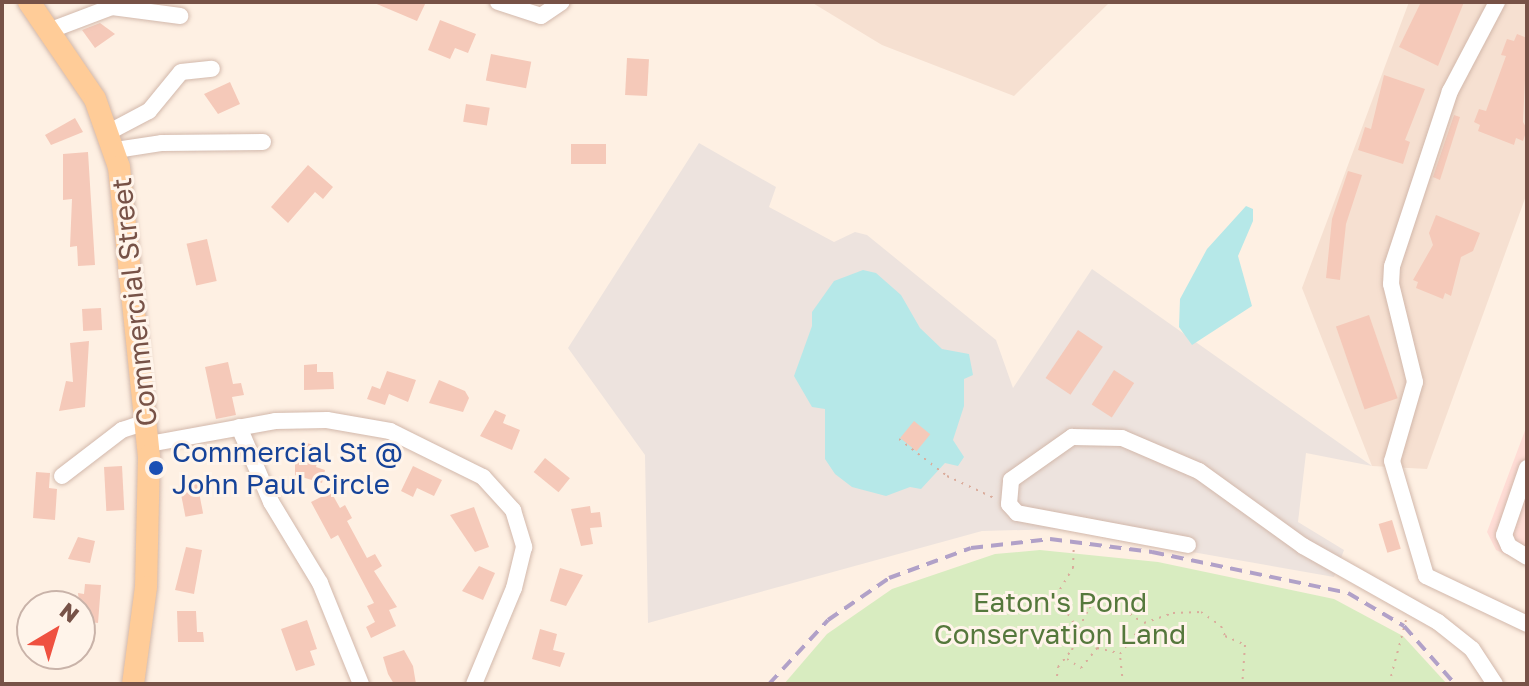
<!DOCTYPE html>
<html>
<head>
<meta charset="utf-8">
<style>
	body { margin:0 }
	#map { position:relative; width:1529px; height:686px; overflow:hidden; background:#fef0e3; font-family:"Golos Text",sans-serif }
	div>[style] { position:absolute }
	[style*='--x'] { left:calc(var(--x)*1px); top:calc(var(--y)*1px); width:calc(var(--w)*1px); rotate:calc(var(--a)*1deg) }
	.residential>* { inset:0; background:#f6e0d1 }
	.commercial>* { inset:0; background:#ffddd6 }
	.industrial>* { inset:0; background:#ede3de }
	.green>* { inset:0; background:#d8ecc0 }
	.water>* { inset:0; background:#b6e8e8 }
	.building>* { inset:0; background:#f5c9b9; transform-origin:0 0 }
	.path>* { height:2px; margin-top:-1px; transform-origin:0; background:repeating-linear-gradient(90deg,#daac9c 0 2px,transparent 0 8px) }
	.roads { filter:drop-shadow(0 0 2px #d2b8ab) drop-shadow(0 0 2px #d2b8ab) }
	.minor>* { height:16px; margin:-8px; padding:0 8px; transform-origin:8px; border-radius:8px; background:#fff }
	.major>* { height:22px; margin:-11px; padding:0 11px; transform-origin:11px; border-radius:11px; background:#ffcc98 }
	.rail>* { height:4px; margin-top:-2px; transform-origin:0; background:repeating-linear-gradient(90deg,#b1a1c8 0 12px,transparent 0 20px) }
	.dots>* { width:22px; height:22px; translate:-50% -50%; box-sizing:border-box; border:4px solid #fff4ea; border-radius:50% }
	span { translate:-50% -50%; white-space:nowrap; text-align:center; line-height:1.15; -webkit-text-stroke:6px #fff4ea; paint-order:stroke }
	.street-label { font-size:28px; color:#775247 }
	.transit-label { font-size:28px; color:#164399 }
	.left { translate:0 -50%; text-align:left }
	.park-label { font-size:28px; color:#55783c }
	.frame { position:absolute; inset:0; border:4px solid #775247; pointer-events:none }
	.north { position:absolute; left:16px; top:590px; width:80px; height:80px; box-sizing:border-box; background:#fff4ea; border:2px solid #c9b3a9; border-radius:50%; rotate:38deg; font-size:22px; font-weight:700; line-height:32px; text-align:center; color:#775247 }
	.north::after { content:''; display:block; margin:auto; width:28px; height:36px; background:#ef5140; clip-path:polygon(50% 0,100% 100%,50% 72%,0 100%) }
</style>
</head>
<body>
<div id="map">
	<div class="residential">
		<i style="clip-path:polygon(811px 2px,1110px 2px,1014px 96px,882px 45px)"></i>
		<i style="clip-path:polygon(1409px 2px,1527px 2px,1527px 193px,1427px 469px,1372px 466px,1302px 288px)"></i>
	</div>
	<div class="commercial">
		<i style="clip-path:polygon(1527px 425px,1527px 564px,1496px 550px,1487px 532px)"></i>
	</div>
	<div class="industrial">
		<i style="clip-path:polygon(699px 143px,776px 187px,769px 207px,834px 242px,855px 232px,867px 235px,996px 340px,1013px 388px,1092px 269px,1372px 466px,1306px 453px,1298px 522px,1344px 550px,1334px 577px,1061px 529px,982px 531px,648px 623px,645px 455px,568px 348px)"></i>
	</div>
	<div class="green">
		<i style="clip-path:polygon(1040px 550px,1158px 562px,1334px 599px,1403px 636px,1447px 684px,784px 684px,827px 634px,892px 589px,995px 554px)"></i>
	</div>
	<div class="water">
		<i style="clip-path:polygon(1246px 206px,1253px 209px,1253px 221px,1238px 256px,1252px 306px,1192px 345px,1179px 327px,1180px 299px,1207px 249px)"></i>
		<i style="clip-path:polygon(863px 270px,876px 273px,901px 295px,920px 328px,942px 349px,969px 354px,973px 375px,964px 379px,964px 406px,953px 440px,964px 457px,958px 466px,945px 463px,921px 489px,910px 487px,886px 496px,852px 487px,835px 474px,825px 459px,825px 409px,812px 407px,794px 376px,812px 326px,812px 312px,834px 281px)"></i>
	</div>
	<div class="building">
		<i style="clip-path:polygon(372px 2px,426px 2px,417px 21px)"></i>
		<i style="clip-path:polygon(1421px 2px,1464px 2px,1438px 66px,1399px 47px)"></i>
		<i style="clip-path:polygon(440px 20px,476px 34px,468px 53px,455px 48px,450px 59px,428px 50px)"></i>
		<i style="clip-path:polygon(100px 23px,115px 34px,95px 48px,82px 30px)"></i>
		<i style="clip-path:polygon(1517px 34px,1527px 38px,1523px 122px,1527px 129px,1523px 141px,1516px 138px,1514px 145px,1478px 131px,1480px 125px,1474px 122px,1479px 109px,1486px 111px,1506px 56px,1501px 55px,1507px 39px,1514px 41px)"></i>
		<i style="left:491px;top:54px;width:41px;height:27px;rotate:11deg"></i>
		<i style="left:627px;top:58px;width:22px;height:37px;rotate:3deg"></i>
		<i style="clip-path:polygon(1384px 75px,1425px 89px,1405px 140px,1410px 142px,1403px 164px,1358px 150px,1365px 127px,1371px 129px)"></i>
		<i style="clip-path:polygon(230px 82px,240px 104px,218px 114px,204px 94px)"></i>
		<i style="left:466px;top:104px;width:24px;height:18px;rotate:9deg"></i>
		<i style="clip-path:polygon(1454px 115px,1460px 117px,1440px 180px,1433px 177px)"></i>
		<i style="clip-path:polygon(75px 118px,83px 132px,51px 145px,45px 135px)"></i>
		<i style="left:606px;top:144px;width:20px;height:35px;rotate:90deg"></i>
		<i style="clip-path:polygon(88px 152px,95px 265px,78px 266px,77px 246px,70px 247px,72px 199px,63px 200px,63px 154px)"></i>
		<i style="clip-path:polygon(308px 165px,333px 187px,323px 199px,315px 192px,288px 223px,271px 207px)"></i>
		<i style="clip-path:polygon(1348px 171px,1362px 175px,1346px 224px,1340px 280px,1326px 278px,1332px 219px)"></i>
		<i style="clip-path:polygon(1436px 215px,1480px 233px,1473px 251px,1461px 257px,1451px 296px,1445px 293px,1443px 299px,1416px 288px,1418px 282px,1413px 280px,1433px 245px,1429px 233px)"></i>
		<i style="left:207px;top:239px;width:43px;height:21px;rotate:77deg"></i>
		<i style="left:101px;top:308px;width:22px;height:19px;rotate:87deg"></i>
		<i style="left:1369px;top:315px;width:88px;height:35px;rotate:71deg"></i>
		<i style="left:1078px;top:330px;width:30px;height:58px;rotate:34deg"></i>
		<i style="clip-path:polygon(89px 341px,85px 407px,59px 411px,66px 381px,73px 382px,70px 343px)"></i>
		<i style="clip-path:polygon(228px 362px,233px 384px,241px 383px,244px 395px,232px 397px,236px 415px,216px 419px,205px 367px)"></i>
		<i style="clip-path:polygon(317px 364px,317px 372px,333px 372px,334px 389px,304px 390px,304px 365px)"></i>
		<i style="left:1114px;top:370px;width:24px;height:41px;rotate:33deg"></i>
		<i style="clip-path:polygon(387px 371px,416px 380px,408px 402px,389px 394px,385px 405px,367px 399px,372px 386px,380px 389px)"></i>
		<i style="clip-path:polygon(439px 380px,465px 391px,469px 398px,463px 412px,429px 403px)"></i>
		<i style="clip-path:polygon(495px 410px,506px 415px,503px 423px,520px 430px,512px 450px,480px 436px)"></i>
		<i style="left:914px;top:421px;width:21px;height:22px;rotate:39deg"></i>
		<i style="clip-path:polygon(303px 442px,321px 447px,316px 467px,325px 470px,322px 483px,295px 475px,295px 450px,301px 452px)"></i>
		<i style="left:545px;top:458px;width:32px;height:18px;rotate:39deg"></i>
		<i style="left:122px;top:466px;width:44px;height:18px;rotate:87deg"></i>
		<i style="clip-path:polygon(413px 466px,442px 480px,434px 496px,417px 488px,413px 497px,401px 491px)"></i>
		<i style="clip-path:polygon(36px 472px,50px 473px,49px 488px,57px 489px,55px 520px,33px 518px)"></i>
		<i style="left:197px;top:482px;width:32px;height:18px;rotate:79deg"></i>
		<i style="clip-path:polygon(331px 492px,340px 508px,345px 505px,352px 518px,347px 521px,367px 558px,375px 554px,382px 566px,374px 571px,397px 607px,389px 610px,396px 626px,371px 638px,366px 627px,375px 622px,367px 606px,374px 603px,338px 535px,331px 539px,311px 502px)"></i>
		<i style="clip-path:polygon(590px 506px,591px 513px,600px 512px,602px 527px,590px 528px,593px 544px,581px 546px,571px 509px)"></i>
		<i style="clip-path:polygon(474px 507px,489px 547px,475px 552px,450px 515px)"></i>
		<i style="left:1392px;top:520px;width:30px;height:14px;rotate:73deg"></i>
		<i style="clip-path:polygon(78px 537px,95px 541px,90px 563px,68px 559px)"></i>
		<i style="clip-path:polygon(186px 547px,202px 550px,194px 594px,175px 590px)"></i>
		<i style="clip-path:polygon(479px 566px,495px 573px,483px 600px,462px 591px)"></i>
		<i style="clip-path:polygon(560px 568px,583px 575px,566px 606px,550px 601px)"></i>
		<i style="clip-path:polygon(85px 584px,101px 585px,98px 623px,81px 621px,78px 593px,84px 594px)"></i>
		<i style="clip-path:polygon(177px 611px,196px 611px,197px 632px,203px 632px,204px 642px,178px 642px)"></i>
		<i style="clip-path:polygon(307px 620px,317px 649px,310px 651px,315px 665px,296px 671px,281px 629px)"></i>
		<i style="clip-path:polygon(540px 629px,557px 634px,553px 650px,565px 653px,560px 667px,532px 659px)"></i>
		<i style="clip-path:polygon(404px 650px,413px 666px,416px 684px,394px 684px,388px 674px,383px 657px)"></i>
	</div>
	<div class="path">
		<i style="--x:899;--y:439;--w:61;--a:37.6"></i>
		<i style="--x:947;--y:476;--w:54;--a:25.1"></i>
		<i style="--x:1079;--y:628;--w:22;--a:-63"></i>
		<i style="--x:1089;--y:608;--w:18;--a:-41"></i>
		<i style="--x:1103;--y:596;--w:47;--a:33.7"></i>
		<i style="--x:1067;--y:659;--w:17;--a:33"></i>
		<i style="--x:1081;--y:668;--w:26;--a:-51"></i>
		<i style="--x:1097;--y:648;--w:23;--a:13"></i>
		<i style="--x:1056;--y:684;--w:17;--a:-83"></i>
		<i style="--x:1058;--y:667;--w:22;--a:-51"></i>
		<i style="--x:1072;--y:650;--w:22;--a:-74"></i>
		<i style="--x:1078;--y:629;--w:40;--a:-124"></i>
		<i style="--x:1056;--y:596;--w:33;--a:-59"></i>
		<i style="--x:1073;--y:568;--w:28;--a:-88"></i>
		<i style="--x:1123;--y:684;--w:30;--a:-96"></i>
		<i style="--x:1120;--y:654;--w:39;--a:-52"></i>
		<i style="--x:1144;--y:623;--w:31;--a:-19"></i>
		<i style="--x:1173;--y:613;--w:28;--a:-2"></i>
		<i style="--x:1201;--y:612;--w:24;--a:35"></i>
		<i style="--x:1221;--y:626;--w:11;--a:68"></i>
		<i style="--x:1225;--y:636;--w:22;--a:24"></i>
		<i style="--x:1245;--y:645;--w:39;--a:94"></i>
		<i style="--x:1389;--y:684;--w:66;--a:-75.1"></i>
	</div>
	<div class="roads">
		<div class="minor">
			<i style="--x:498;--y:2;--w:45;--a:18"></i>
			<i style="--x:541;--y:16;--w:25;--a:-34"></i>
			<i style="--x:1497;--y:2;--w:101;--a:117.8"></i>
			<i style="--x:1450;--y:91;--w:184;--a:108.3"></i>
			<i style="--x:1392;--y:266;--w:18;--a:93"></i>
			<i style="--x:1391;--y:284;--w:101;--a:76.2"></i>
			<i style="--x:1415;--y:382;--w:82;--a:106.2"></i>
			<i style="--x:1392;--y:461;--w:120;--a:73.5"></i>
			<i style="--x:1426;--y:576;--w:112;--a:25.4"></i>
			<i style="--x:51;--y:30;--w:65;--a:-20.7"></i>
			<i style="--x:112;--y:7;--w:69;--a:7.5"></i>
			<i style="--x:111;--y:131;--w:43;--a:-27.8"></i>
			<i style="--x:149;--y:111;--w:50;--a:-50.6"></i>
			<i style="--x:181;--y:72;--w:31;--a:-6"></i>
			<i style="--x:116;--y:150;--w:47;--a:-8.7"></i>
			<i style="--x:162;--y:143;--w:101;--a:-0.6"></i>
			<i style="--x:239;--y:427;--w:82;--a:66.9"></i>
			<i style="--x:271;--y:502;--w:95;--a:58.8"></i>
			<i style="--x:320;--y:583;--w:109;--a:67.9"></i>
			<i style="--x:149;--y:444;--w:128;--a:-10.3"></i>
			<i style="--x:275;--y:421;--w:52;--a:-1.1"></i>
			<i style="--x:327;--y:420;--w:64;--a:9.9"></i>
			<i style="--x:390;--y:431;--w:104;--a:26.3"></i>
			<i style="--x:483;--y:477;--w:45;--a:47.7"></i>
			<i style="--x:513;--y:510;--w:39;--a:73"></i>
			<i style="--x:524;--y:547;--w:42;--a:103.7"></i>
			<i style="--x:514;--y:588;--w:104;--a:112.6"></i>
			<i style="--x:1527;--y:468;--w:71;--a:108.9"></i>
			<i style="--x:1504;--y:535;--w:12;--a:66"></i>
			<i style="--x:1509;--y:546;--w:21;--a:31"></i>
			<i style="--x:62;--y:476;--w:76;--a:-37.5"></i>
			<i style="--x:122;--y:430;--w:26;--a:-18"></i>
			<i style="--x:1188;--y:545;--w:174;--a:-169.4"></i>
			<i style="--x:1017;--y:513;--w:12;--a:-132"></i>
			<i style="--x:1009;--y:504;--w:24;--a:-85"></i>
			<i style="--x:1011;--y:480;--w:75;--a:-35.2"></i>
			<i style="--x:1072;--y:437;--w:50;--a:1.1"></i>
			<i style="--x:1122;--y:438;--w:84;--a:23.2"></i>
			<i style="--x:1199;--y:471;--w:128;--a:35.8"></i>
			<i style="--x:1303;--y:546;--w:155;--a:29.4"></i>
			<i style="--x:1438;--y:622;--w:43;--a:38.5"></i>
			<i style="--x:1472;--y:649;--w:42;--a:56.7"></i>
		</div>
		<div class="major">
			<i style="--x:29;--y:2;--w:117;--a:55.8"></i>
			<i style="--x:95;--y:99;--w:72;--a:70.6"></i>
			<i style="--x:119;--y:167;--w:291;--a:84.1"></i>
			<i style="--x:149;--y:456;--w:131;--a:91.3"></i>
			<i style="--x:146;--y:587;--w:98;--a:97.6"></i>
		</div>
	</div>
	<div class="rail">
		<i style="--x:769;--y:684;--w:87;--a:-47.3"></i>
		<i style="--x:828;--y:620;--w:74;--a:-34.5"></i>
		<i style="--x:889;--y:578;--w:87;--a:-20.1"></i>
		<i style="--x:971;--y:548;--w:80;--a:-6.5"></i>
		<i style="--x:1050;--y:539;--w:103;--a:7.3"></i>
		<i style="--x:1152;--y:552;--w:200;--a:11.8"></i>
		<i style="--x:1348;--y:593;--w:65;--a:30.5"></i>
		<i style="--x:1404;--y:626;--w:77;--a:48.7"></i>
	</div>
	<div class="dots">
		<i style="left:156px;top:468px;background:#1a4fb4"></i>
	</div>
	<div class="street-label">
		<span style="left:134px;top:302px;rotate:-96deg">Commercial Street</span>
	</div>
	<div class="transit-label">
		<span class="left" style="left:172px;top:468px">Commercial St @<br>John Paul Circle</span>
	</div>
	<div class="park-label">
		<span style="left:1060px;top:618px">Eaton's Pond<br>Conservation Land</span>
	</div>
	<div class="frame"></div>
	<div class="north">N</div>
</div>
</body>
</html>
